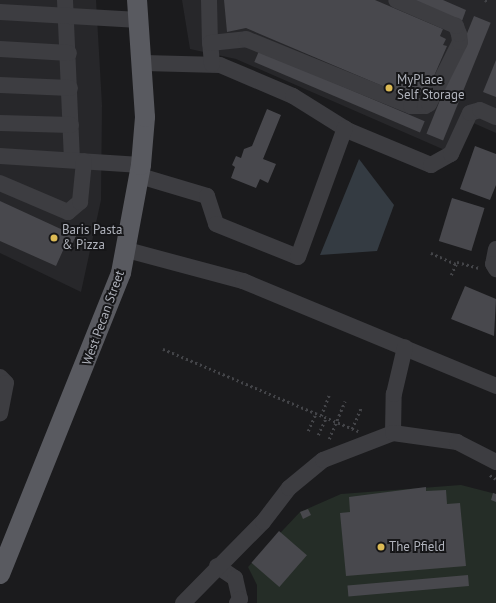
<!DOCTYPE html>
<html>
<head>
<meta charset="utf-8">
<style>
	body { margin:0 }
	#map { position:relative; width:496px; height:603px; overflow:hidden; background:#1b1b1d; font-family:"PT Sans",sans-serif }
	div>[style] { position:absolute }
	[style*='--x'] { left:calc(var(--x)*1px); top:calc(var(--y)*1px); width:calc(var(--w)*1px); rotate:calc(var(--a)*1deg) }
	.built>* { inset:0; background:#27272a }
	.green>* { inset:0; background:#252d27 }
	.water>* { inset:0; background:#343b42 }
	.building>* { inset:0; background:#48484d; transform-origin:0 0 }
	.path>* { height:2.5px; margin-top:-1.25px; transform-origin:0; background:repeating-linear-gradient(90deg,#434448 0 2px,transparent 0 5px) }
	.minor>* { height:16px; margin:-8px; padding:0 8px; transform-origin:8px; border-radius:8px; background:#3d3d41 }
	.major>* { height:20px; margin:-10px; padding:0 10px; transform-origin:10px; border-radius:10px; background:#595a60 }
	.dots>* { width:11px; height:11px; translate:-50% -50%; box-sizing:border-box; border:2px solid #161618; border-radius:50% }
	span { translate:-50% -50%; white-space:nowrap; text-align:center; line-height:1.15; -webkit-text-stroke:4px #161618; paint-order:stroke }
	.poi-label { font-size:13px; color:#afb2bb }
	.left { translate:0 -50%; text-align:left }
	.street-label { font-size:13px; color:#afb2bb }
</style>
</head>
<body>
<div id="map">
	<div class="built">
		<i style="clip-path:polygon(0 0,96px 0,102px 105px,101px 200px,81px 292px,0 253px)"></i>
		<i style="clip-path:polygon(182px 0,496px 0,496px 133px,462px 118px,447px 151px,236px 59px,190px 49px)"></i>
	</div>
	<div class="green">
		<i style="clip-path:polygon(461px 485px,496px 494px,496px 603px,257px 603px,257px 585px,248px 567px,300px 512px,341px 494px)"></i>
	</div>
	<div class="water">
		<i style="clip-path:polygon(359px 159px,394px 205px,377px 251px,320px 255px)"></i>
	</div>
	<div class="building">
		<i style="clip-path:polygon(224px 0,375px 0,443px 29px,440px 36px,446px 39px,443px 45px,447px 46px,428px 90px,424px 89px,422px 93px,416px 90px,413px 99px,246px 28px,227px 32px)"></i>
		<i style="clip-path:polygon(411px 0,443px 0,466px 10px,462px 21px)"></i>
		<i style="left:474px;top:16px;width:18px;height:127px;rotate:22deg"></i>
		<i style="left:259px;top:51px;width:180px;height:12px;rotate:23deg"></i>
		<i style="clip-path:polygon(496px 60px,496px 97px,483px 92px)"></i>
		<i style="clip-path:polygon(267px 109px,281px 115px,263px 159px,276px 164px,268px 183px,260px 179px,256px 188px,231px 178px,235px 167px,232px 165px,236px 156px,241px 158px,244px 149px,252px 146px)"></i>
		<i style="clip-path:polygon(475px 146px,496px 154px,496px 185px,490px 200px,460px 189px)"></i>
		<i style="left:452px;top:198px;width:34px;height:45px;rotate:17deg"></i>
		<i style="clip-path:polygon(0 201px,76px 236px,70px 248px,65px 246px,56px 266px,0 241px)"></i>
		<i style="clip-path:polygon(465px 286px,496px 299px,494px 336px,451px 319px)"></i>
		<i style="clip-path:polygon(426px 487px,426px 491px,446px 490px,447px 504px,460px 503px,466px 566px,346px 576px,340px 513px,350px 512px,349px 497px)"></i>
		<i style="clip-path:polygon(493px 493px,496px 494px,496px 502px,491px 500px)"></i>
		<i style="clip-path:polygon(308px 509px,311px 515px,303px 519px,300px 512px)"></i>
		<i style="left:279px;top:531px;width:37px;height:42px;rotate:41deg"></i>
		<i style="left:468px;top:575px;width:11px;height:121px;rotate:85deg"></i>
	</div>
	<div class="path">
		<i style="--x:485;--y:0;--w:4;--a:27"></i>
		<i style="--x:431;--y:253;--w:27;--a:24"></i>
		<i style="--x:451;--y:275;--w:14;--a:-65"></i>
		<i style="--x:457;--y:262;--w:24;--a:15"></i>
		<i style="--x:163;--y:349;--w:212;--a:22.8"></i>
		<i style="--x:321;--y:416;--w:22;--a:-69"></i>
		<i style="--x:352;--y:429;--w:23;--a:-67"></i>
		<i style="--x:308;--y:431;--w:20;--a:-66"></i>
		<i style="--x:318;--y:435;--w:19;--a:-65"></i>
		<i style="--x:329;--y:439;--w:41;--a:-67.2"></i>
		<i style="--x:490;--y:475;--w:7;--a:34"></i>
	</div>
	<div class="minor">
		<i style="--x:65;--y:0;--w:160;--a:87.5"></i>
		<i style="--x:209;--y:0;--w:43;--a:88.7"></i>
		<i style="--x:0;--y:12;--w:139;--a:3.3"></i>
		<i style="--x:0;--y:49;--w:69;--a:3.3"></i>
		<i style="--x:144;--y:63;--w:76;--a:1.5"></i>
		<i style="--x:220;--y:65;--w:79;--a:23"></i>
		<i style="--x:293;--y:96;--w:66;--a:32"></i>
		<i style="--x:349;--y:131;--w:89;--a:22.5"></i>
		<i style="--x:431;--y:165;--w:23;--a:-29"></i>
		<i style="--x:451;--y:154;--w:45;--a:-65.1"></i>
		<i style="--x:470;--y:113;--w:10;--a:-17"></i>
		<i style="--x:480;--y:110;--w:17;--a:24"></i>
		<i style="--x:212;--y:64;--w:21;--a:-95"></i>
		<i style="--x:210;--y:43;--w:36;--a:-6"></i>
		<i style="--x:246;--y:39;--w:178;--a:22.1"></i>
		<i style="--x:411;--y:106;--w:14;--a:0"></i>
		<i style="--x:425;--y:106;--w:4;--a:-27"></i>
		<i style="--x:429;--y:104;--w:69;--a:-63.4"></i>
		<i style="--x:460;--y:42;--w:8;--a:-97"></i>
		<i style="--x:459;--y:34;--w:9;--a:-111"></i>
		<i style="--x:456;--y:26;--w:65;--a:-156.6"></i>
		<i style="--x:0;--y:85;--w:70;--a:2.5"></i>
		<i style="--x:0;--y:123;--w:71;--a:1.6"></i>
		<i style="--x:0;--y:156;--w:141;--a:3.7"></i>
		<i style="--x:140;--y:176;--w:70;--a:16.6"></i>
		<i style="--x:207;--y:196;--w:29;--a:72"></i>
		<i style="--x:216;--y:224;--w:88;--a:21.9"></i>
		<i style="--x:298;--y:257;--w:137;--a:-70"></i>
		<i style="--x:0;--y:183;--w:74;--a:23.1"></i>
		<i style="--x:68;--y:212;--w:16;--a:-40"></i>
		<i style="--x:80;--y:202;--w:41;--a:-84.4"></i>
		<i style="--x:496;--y:249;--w:15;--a:101"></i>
		<i style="--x:493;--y:264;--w:6;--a:59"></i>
		<i style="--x:127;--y:250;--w:120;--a:15"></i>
		<i style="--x:243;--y:281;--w:274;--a:22.5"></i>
		<i style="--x:0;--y:377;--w:8;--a:45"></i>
		<i style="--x:6;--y:383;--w:31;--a:101"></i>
		<i style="--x:393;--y:433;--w:39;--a:-89"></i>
		<i style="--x:394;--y:394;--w:48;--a:-76.8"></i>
		<i style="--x:217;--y:566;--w:22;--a:34"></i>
		<i style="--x:235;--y:578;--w:22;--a:77"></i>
		<i style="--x:240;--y:599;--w:5;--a:127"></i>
		<i style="--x:183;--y:603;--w:114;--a:-45.4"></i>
		<i style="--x:263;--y:522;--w:43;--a:-52.6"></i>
		<i style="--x:289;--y:488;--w:44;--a:-39.5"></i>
		<i style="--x:323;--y:460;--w:75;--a:-21.1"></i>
		<i style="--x:393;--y:433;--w:65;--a:8"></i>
		<i style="--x:457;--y:442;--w:44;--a:27.1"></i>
	</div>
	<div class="major">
		<i style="--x:0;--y:574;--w:324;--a:-68.1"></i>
		<i style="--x:121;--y:273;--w:110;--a:-79.5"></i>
		<i style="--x:141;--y:165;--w:48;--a:-85.2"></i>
		<i style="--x:145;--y:117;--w:117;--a:-93.9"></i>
	</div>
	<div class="dots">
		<i style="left:389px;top:88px;background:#dcba54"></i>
		<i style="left:54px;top:238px;background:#dcba54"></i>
		<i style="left:381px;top:547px;background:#dcba54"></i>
	</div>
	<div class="poi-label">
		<span class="left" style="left:397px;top:88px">MyPlace<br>Self Storage</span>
		<span class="left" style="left:62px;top:238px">Baris Pasta<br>&amp; Pizza</span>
		<span class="left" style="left:389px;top:547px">The Pfield</span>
	</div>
	<div class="street-label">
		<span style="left:104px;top:318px;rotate:-70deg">West Pecan Street</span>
	</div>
</div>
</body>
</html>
